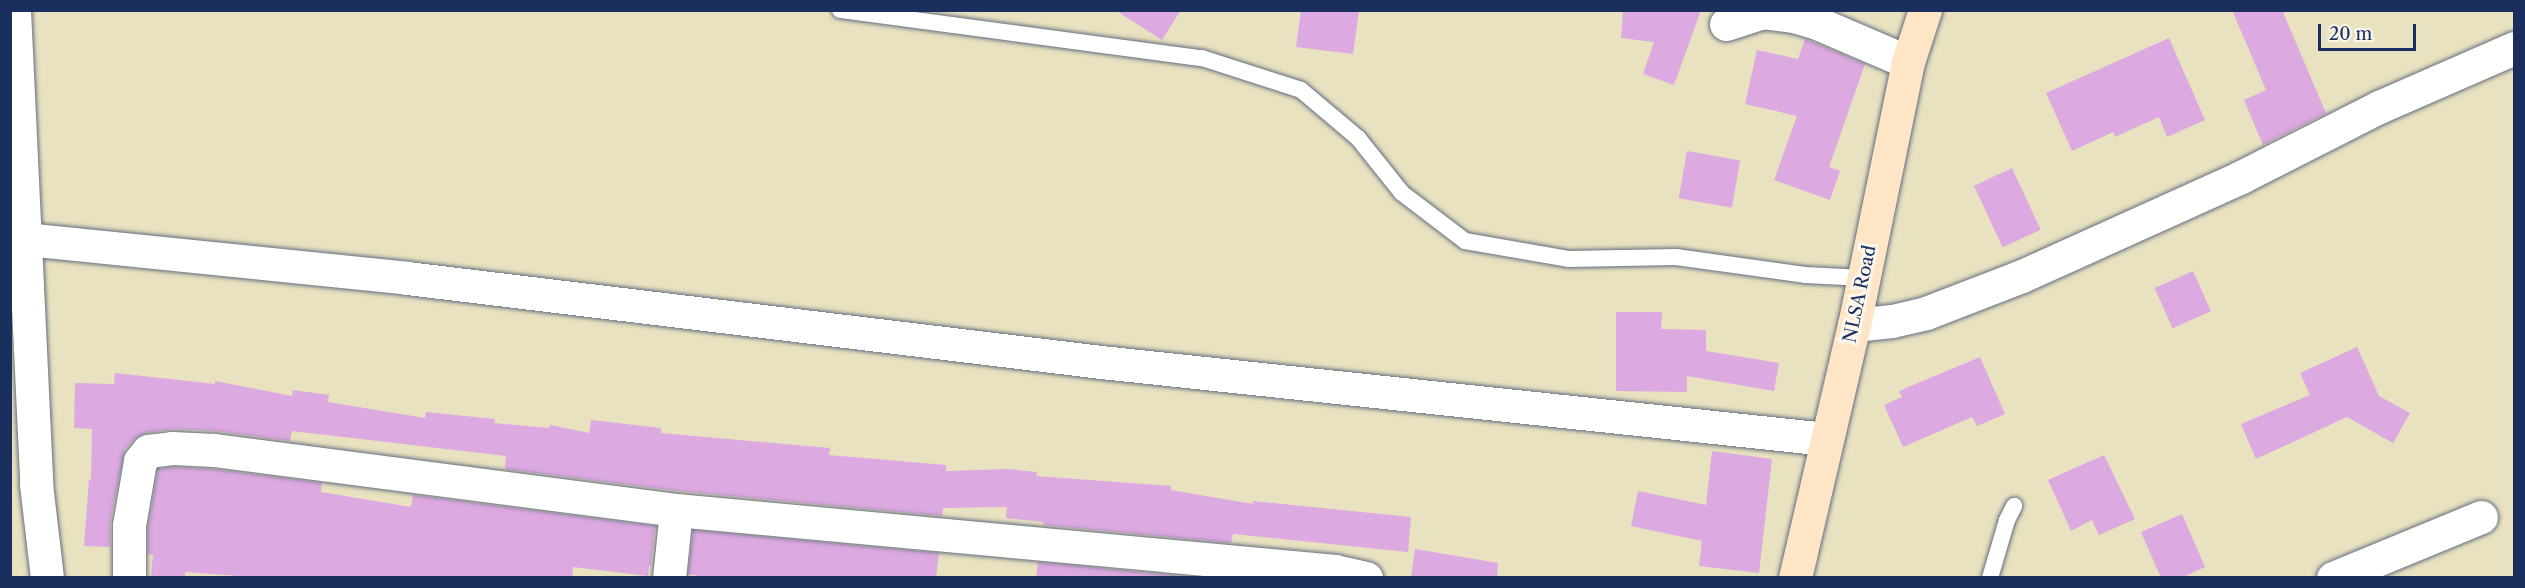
<!DOCTYPE html>
<html>
<head>
<meta charset="utf-8">
<style>
	body { margin:0 }
	#map { position:relative; width:2525px; height:588px; overflow:hidden; background:#e9e2c0; font-family:"Libre Caslon Text",serif }
	div>[style] { position:absolute }
	[style*='--x'] { left:calc(var(--x)*1px); top:calc(var(--y)*1px); width:calc(var(--w)*1px); rotate:calc(var(--a)*1deg) }
	.building>* { inset:0; background:#dca9e0; transform-origin:0 0 }
	.roads { filter:drop-shadow(0 0 2px #636e80) drop-shadow(0 0 2px #636e80) }
	.service>* { height:16px; margin:-8px; padding:0 8px; transform-origin:8px; border-radius:8px; background:#fff }
	.minor>* { height:33px; margin:-16.5px; padding:0 16.5px; transform-origin:16.5px; border-radius:16.5px; background:#fff }
	.secondary>* { height:33px; margin:-16.5px; padding:0 16.5px; transform-origin:16.5px; border-radius:16.5px; background:#fde5c5 }
	span { translate:-50% -50%; white-space:nowrap; text-align:center; line-height:1.15; -webkit-text-stroke:6px #fbf7ec; paint-order:stroke }
	.street-label { font-size:18px; color:#1b2f5e }
	.frame { position:absolute; inset:0; border:12px solid #1b2f5e; pointer-events:none }
	.scale { position:absolute; left:2318px; top:24px; width:98px; height:27px; box-sizing:border-box; border:3px solid #1b2f5e; border-top:0; padding-left:8px; font-size:18px; line-height:21px; white-space:nowrap; color:#1b2f5e; -webkit-text-stroke:4px #fbf7ec; paint-order:stroke }
</style>
</head>
<body>
<div id="map">
	<div class="building">
		<i style="clip-path:polygon(1115px 10px,1181px 10px,1162px 40px)"></i>
		<i style="clip-path:polygon(1301px 10px,1359px 10px,1353px 54px,1296px 47px)"></i>
		<i style="clip-path:polygon(1623px 10px,1701px 10px,1674px 85px,1643px 74px,1654px 42px,1621px 38px)"></i>
		<i style="clip-path:polygon(2232px 10px,2282px 10px,2326px 113px,2263px 145px,2244px 100px,2266px 90px)"></i>
		<i style="clip-path:polygon(2169px 38px,2205px 120px,2167px 137px,2159px 117px,2115px 137px,2113px 132px,2072px 151px,2046px 93px)"></i>
		<i style="clip-path:polygon(1805px 39px,1865px 64px,1829px 167px,1840px 171px,1830px 200px,1774px 180px,1797px 116px,1745px 104px,1757px 50px,1798px 59px)"></i>
		<i style="left:1687px;top:151px;width:54px;height:48px;rotate:10deg"></i>
		<i style="left:2012px;top:168px;width:68px;height:42px;rotate:65deg"></i>
		<i style="left:2193px;top:271px;width:44px;height:42px;rotate:66deg"></i>
		<i style="clip-path:polygon(1616px 312px,1662px 312px,1661px 329px,1706px 330px,1706px 351px,1779px 363px,1774px 391px,1687px 376px,1687px 392px,1616px 391px)"></i>
		<i style="clip-path:polygon(2357px 347px,2379px 396px,2410px 413px,2393px 443px,2347px 417px,2256px 459px,2241px 424px,2310px 395px,2300px 373px)"></i>
		<i style="clip-path:polygon(1980px 357px,2005px 414px,1977px 426px,1972px 417px,1903px 447px,1884px 405px,1902px 397px,1899px 391px)"></i>
		<i style="clip-path:polygon(115px 373px,215px 384px,215px 381px,292px 396px,293px 390px,329px 395px,328px 402px,425px 418px,426px 412px,495px 419px,494px 423px,549px 428px,550px 425px,589px 433px,591px 420px,661px 428px,661px 433px,830px 448px,829px 455px,946px 465px,946px 471px,1007px 469px,1037px 472px,1036px 476px,1171px 486px,1171px 490px,1253px 504px,1253px 501px,1411px 517px,1408px 552px,1233px 534px,1231px 543px,1043px 525px,1044px 522px,1006px 518px,1007px 507px,943px 508px,942px 516px,678px 491px,505px 469px,506px 456px,292px 431px,290px 441px,216px 431px,173px 429px,145px 433px,134px 439px,125px 449px,110px 522px,110px 547px,84px 546px,89px 479px,91px 480px,92px 429px,74px 428px,75px 383px,114px 384px)"></i>
		<i style="clip-path:polygon(1712px 451px,1772px 459px,1759px 573px,1699px 566px,1702px 541px,1631px 526px,1638px 491px,1706px 505px)"></i>
		<i style="clip-path:polygon(2104px 455px,2135px 519px,2099px 535px,2092px 520px,2071px 531px,2048px 480px)"></i>
		<i style="clip-path:polygon(173px 467px,212px 469px,322px 483px,321px 492px,411px 507px,413px 495px,655px 526px,651px 566px,649px 566px,648px 576px,573px 567px,572px 578px,268px 578px,185px 572px,185px 578px,151px 578px,153px 555px,148px 554px,148px 527px,158px 469px)"></i>
		<i style="clip-path:polygon(2182px 514px,2205px 567px,2181px 578px,2161px 578px,2141px 532px)"></i>
		<i style="clip-path:polygon(693px 530px,939px 553px,936px 578px,708px 578px,688px 574px)"></i>
		<i style="clip-path:polygon(1415px 549px,1498px 563px,1497px 578px,1411px 578px)"></i>
		<i style="clip-path:polygon(1038px 562px,1202px 578px,1036px 578px)"></i>
	</div>
	<div class="roads">
		<div class="service">
			<i style="--x:840;--y:10;--w:365;--a:7.6"></i>
			<i style="--x:1202;--y:58;--w:104;--a:17.9"></i>
			<i style="--x:1301;--y:90;--w:75;--a:40.1"></i>
			<i style="--x:1358;--y:138;--w:70;--a:51.3"></i>
			<i style="--x:1402;--y:193;--w:79;--a:37.3"></i>
			<i style="--x:1465;--y:241;--w:106;--a:9.8"></i>
			<i style="--x:1569;--y:259;--w:107;--a:-1.1"></i>
			<i style="--x:1676;--y:257;--w:130;--a:7.9"></i>
			<i style="--x:1805;--y:275;--w:59;--a:2.9"></i>
			<i style="--x:1990;--y:578;--w:60;--a:-73.7"></i>
			<i style="--x:2007;--y:520;--w:16;--a:-63"></i>
		</div>
		<div class="minor">
			<i style="--x:14;--y:10;--w:475;--a:87.3"></i>
			<i style="--x:36;--y:484;--w:95;--a:83.3"></i>
			<i style="--x:1726;--y:24;--w:38;--a:-18"></i>
			<i style="--x:1762;--y:12;--w:31;--a:7"></i>
			<i style="--x:1793;--y:16;--w:25;--a:16"></i>
			<i style="--x:1817;--y:23;--w:99;--a:23.2"></i>
			<i style="--x:26;--y:239;--w:383;--a:5.8"></i>
			<i style="--x:407;--y:278;--w:699;--a:6.9"></i>
			<i style="--x:1101;--y:362;--w:729;--a:6.06"></i>
			<i style="--x:1854;--y:325;--w:38;--a:-6"></i>
			<i style="--x:1892;--y:321;--w:35;--a:-13"></i>
			<i style="--x:1926;--y:313;--w:103;--a:-21.1"></i>
			<i style="--x:2022;--y:276;--w:240;--a:-24.3"></i>
			<i style="--x:2241;--y:177;--w:155;--a:-26.9"></i>
			<i style="--x:2379;--y:107;--w:147;--a:-23.6"></i>
			<i style="--x:129;--y:578;--w:53;--a:-90"></i>
			<i style="--x:129;--y:525;--w:65;--a:-80.2"></i>
			<i style="--x:140;--y:461;--w:13;--a:-51"></i>
			<i style="--x:148;--y:451;--w:24;--a:-7"></i>
			<i style="--x:172;--y:448;--w:42;--a:2.7"></i>
			<i style="--x:214;--y:450;--w:466;--a:7.4"></i>
			<i style="--x:676;--y:510;--w:662;--a:5.29"></i>
			<i style="--x:1335;--y:571;--w:32;--a:13"></i>
			<i style="--x:669;--y:578;--w:68;--a:-84.1"></i>
			<i style="--x:2333;--y:578;--w:160;--a:-22.4"></i>
		</div>
		<div class="secondary">
			<i style="--x:1795;--y:578;--w:260;--a:-76.9"></i>
			<i style="--x:1854;--y:325;--w:268;--a:-78.4"></i>
			<i style="--x:1908;--y:62;--w:55;--a:-71.9"></i>
		</div>
	</div>
	<div class="street-label">
		<span style="left:1860px;top:294px;rotate:-78deg">NLSA Road</span>
	</div>
	<div class="frame"></div>
	<div class="scale">20 m</div>
</div>
</body>
</html>
